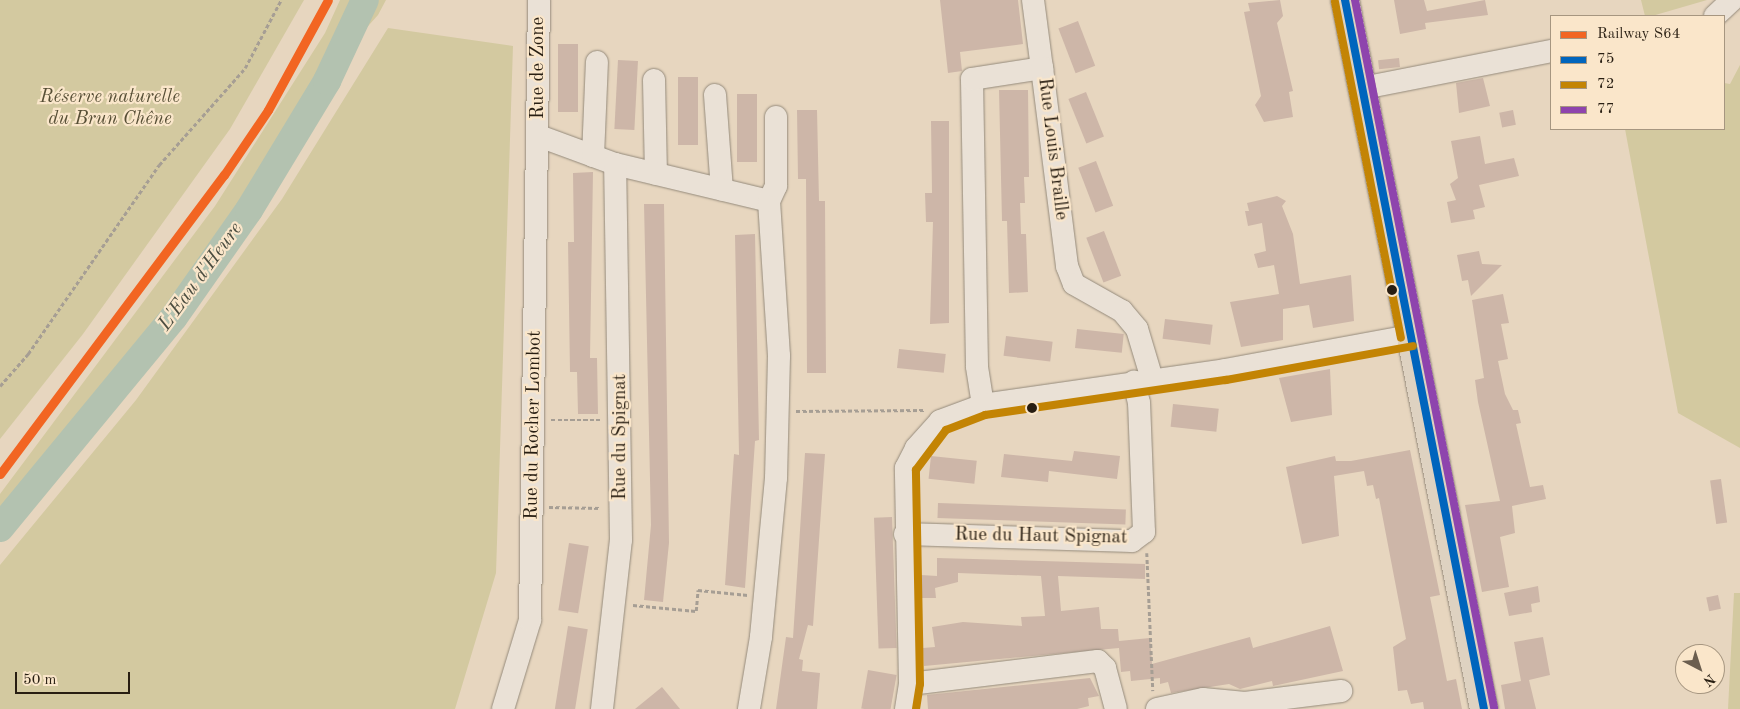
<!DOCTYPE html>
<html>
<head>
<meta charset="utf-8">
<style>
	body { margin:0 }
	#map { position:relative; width:1740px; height:709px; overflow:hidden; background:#e7d6bf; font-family:"Old Standard TT",serif }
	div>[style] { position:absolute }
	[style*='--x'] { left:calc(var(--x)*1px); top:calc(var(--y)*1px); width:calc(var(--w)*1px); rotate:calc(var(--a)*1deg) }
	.green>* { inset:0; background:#d3c9a0 }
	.river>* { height:28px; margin:-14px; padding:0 14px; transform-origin:14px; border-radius:14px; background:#b3c2b0 }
	.building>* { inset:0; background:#cdb6a8; transform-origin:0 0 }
	.path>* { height:2.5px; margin-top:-1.25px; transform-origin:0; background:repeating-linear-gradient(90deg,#a69e94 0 4px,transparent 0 6.5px) }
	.roads { filter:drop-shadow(0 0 1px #948a7b) drop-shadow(0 0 1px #948a7b) }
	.minor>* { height:22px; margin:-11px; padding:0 11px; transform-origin:11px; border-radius:11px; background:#eae1d6 }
	.major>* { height:28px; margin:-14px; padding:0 14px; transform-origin:14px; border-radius:14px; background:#ded2c1 }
	.bus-1>* { height:8px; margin:-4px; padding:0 4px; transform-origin:4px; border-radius:4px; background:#0065bd }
	.bus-2>* { height:8px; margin:-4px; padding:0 4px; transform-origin:4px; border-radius:4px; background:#c38404 }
	.bus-3>* { height:8px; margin:-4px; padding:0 4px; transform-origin:4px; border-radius:4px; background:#8e44ad }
	.rail-1>* { height:9px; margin:-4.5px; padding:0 4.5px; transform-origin:4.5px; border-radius:4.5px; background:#f26522 }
	.dots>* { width:14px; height:14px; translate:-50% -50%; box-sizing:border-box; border:2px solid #fae6ca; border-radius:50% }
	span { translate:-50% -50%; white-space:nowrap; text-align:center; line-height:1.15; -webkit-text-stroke:4.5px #fae6ca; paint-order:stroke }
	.street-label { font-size:19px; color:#281e12 }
	.park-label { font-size:19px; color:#564e35; font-style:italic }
	.water-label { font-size:20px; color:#4b4d40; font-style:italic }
	.legend { position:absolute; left:1550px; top:15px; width:175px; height:115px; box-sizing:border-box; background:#fae6ca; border:1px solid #a69680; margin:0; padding:6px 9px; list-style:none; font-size:15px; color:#281e12 }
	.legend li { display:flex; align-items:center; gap:10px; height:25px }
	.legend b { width:25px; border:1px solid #a69680 }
	.north { position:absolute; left:1675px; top:644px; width:50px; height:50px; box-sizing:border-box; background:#fae6ca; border:1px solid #a69680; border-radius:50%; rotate:140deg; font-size:14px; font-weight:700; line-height:20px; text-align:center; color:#281e12 }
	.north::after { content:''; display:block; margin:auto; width:18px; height:22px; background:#6b5e4f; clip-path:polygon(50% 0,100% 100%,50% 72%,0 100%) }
	.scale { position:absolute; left:15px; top:672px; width:115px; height:22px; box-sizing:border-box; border:2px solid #281e12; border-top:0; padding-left:6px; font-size:15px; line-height:18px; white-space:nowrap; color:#281e12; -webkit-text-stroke:4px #fae6ca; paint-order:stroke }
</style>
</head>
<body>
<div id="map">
	<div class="green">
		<i style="clip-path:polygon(0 0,304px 0,230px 129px,83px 334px,0 439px)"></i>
		<i style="clip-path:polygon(340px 0,386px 0,378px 15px,309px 92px,194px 272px,0 515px,0 494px,215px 206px,325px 33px)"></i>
		<i style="clip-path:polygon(1641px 0,1707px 0,1652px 16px,1645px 16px)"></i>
		<i style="clip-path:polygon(388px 28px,513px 46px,496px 573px,455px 709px,0 709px,0 565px,136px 400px,282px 199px)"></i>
		<i style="clip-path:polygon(1740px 65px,1740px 448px,1678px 413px,1625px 129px,1724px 129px,1724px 83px,1730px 84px)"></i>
		<i style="clip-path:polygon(1734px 593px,1740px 593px,1740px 709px,1728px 709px)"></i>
	</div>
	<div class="river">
		<i style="--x:0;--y:528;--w:273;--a:-50.5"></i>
		<i style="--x:174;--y:317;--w:131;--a:-55"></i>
		<i style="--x:249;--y:210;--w:151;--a:-58.8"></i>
		<i style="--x:327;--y:81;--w:89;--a:-64.9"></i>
	</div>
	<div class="building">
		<i style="clip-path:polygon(940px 0,1018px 0,1023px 44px,960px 52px,962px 71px,948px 73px)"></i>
		<i style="clip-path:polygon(1280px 0,1283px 16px,1277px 23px,1293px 91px,1289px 92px,1293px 117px,1264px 122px,1255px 105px,1261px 96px,1244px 12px,1250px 11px,1248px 3px)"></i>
		<i style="clip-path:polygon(1394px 0,1424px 0,1427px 11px,1485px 0,1488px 15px,1425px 23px,1426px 29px,1400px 34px)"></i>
		<i style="left:1078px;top:21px;width:48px;height:21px;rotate:69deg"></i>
		<i style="left:558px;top:44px;width:20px;height:68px"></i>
		<i style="left:1399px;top:58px;width:9px;height:21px;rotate:84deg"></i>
		<i style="left:618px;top:60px;width:20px;height:69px;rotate:3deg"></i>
		<i style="left:678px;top:77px;width:20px;height:68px"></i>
		<i style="clip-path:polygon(1483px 78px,1490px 106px,1459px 113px,1456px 83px)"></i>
		<i style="clip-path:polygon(999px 90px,1028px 90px,1029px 177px,1024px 177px,1025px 203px,1020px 203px,1021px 234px,1026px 234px,1028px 292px,1009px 293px,1007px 221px,1002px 221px)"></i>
		<i style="left:1086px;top:92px;width:48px;height:19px;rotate:68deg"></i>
		<i style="left:737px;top:94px;width:20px;height:68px"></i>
		<i style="clip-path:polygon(797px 110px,817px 110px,819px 201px,825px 201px,826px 373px,807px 373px,806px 179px,798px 179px)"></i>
		<i style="left:1513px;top:110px;width:15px;height:14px;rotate:79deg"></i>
		<i style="clip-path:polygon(931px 121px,949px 121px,949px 323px,930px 324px,933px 222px,926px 222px,925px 193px,932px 193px)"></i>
		<i style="clip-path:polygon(1480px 136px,1485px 164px,1514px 158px,1519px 176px,1479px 185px,1485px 207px,1473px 210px,1475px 219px,1451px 223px,1447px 202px,1456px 200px,1450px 184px,1458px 178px,1451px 141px)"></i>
		<i style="left:1096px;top:161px;width:48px;height:19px;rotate:69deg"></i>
		<i style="clip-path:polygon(593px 172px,590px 358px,597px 358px,598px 414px,578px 414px,577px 372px,570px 372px,568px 242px,574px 242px,573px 173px)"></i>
		<i style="clip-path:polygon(1277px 196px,1286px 201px,1282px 206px,1293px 234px,1300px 284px,1351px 275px,1354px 321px,1313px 328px,1309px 305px,1283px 309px,1283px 340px,1241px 347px,1230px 302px,1279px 294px,1274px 265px,1258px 268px,1254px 254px,1266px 251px,1262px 223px,1248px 226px,1245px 211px,1249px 211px,1247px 203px)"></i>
		<i style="clip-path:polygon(644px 204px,664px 204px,669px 543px,663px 602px,644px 600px,651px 525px)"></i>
		<i style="left:1104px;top:231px;width:48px;height:19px;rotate:69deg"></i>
		<i style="clip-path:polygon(755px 234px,759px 440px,755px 441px,745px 588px,725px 585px,734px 454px,739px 455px,735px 235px)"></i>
		<i style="clip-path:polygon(1479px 251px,1482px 264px,1502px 265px,1471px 296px,1468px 280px,1462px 281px,1457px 255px)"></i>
		<i style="clip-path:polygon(1503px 294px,1509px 323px,1501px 324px,1508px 359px,1498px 361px,1505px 394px,1513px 410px,1518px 410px,1521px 423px,1516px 424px,1530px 487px,1543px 485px,1546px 499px,1512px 506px,1515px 533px,1500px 537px,1509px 587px,1482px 592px,1465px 505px,1500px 501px,1478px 402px,1475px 380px,1484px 378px,1472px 300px)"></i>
		<i style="left:1165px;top:319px;width:48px;height:20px;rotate:7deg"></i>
		<i style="left:1077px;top:329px;width:47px;height:19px;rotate:6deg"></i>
		<i style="left:1006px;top:336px;width:47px;height:20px;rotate:7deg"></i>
		<i style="left:899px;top:349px;width:47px;height:19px;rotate:6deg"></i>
		<i style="clip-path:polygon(1330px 369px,1332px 415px,1291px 422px,1279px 378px)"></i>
		<i style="left:1173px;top:404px;width:46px;height:23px;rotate:6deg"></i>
		<i style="clip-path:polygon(1410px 450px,1440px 595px,1430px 597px,1437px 631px,1447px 681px,1456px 679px,1462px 709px,1424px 709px,1423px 702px,1411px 704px,1407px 690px,1398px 691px,1393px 647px,1406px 639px,1379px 498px,1376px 499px,1373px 485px,1367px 486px,1364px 471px,1334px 476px,1339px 536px,1302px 544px,1286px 467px,1335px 456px,1336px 461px,1351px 461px)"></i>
		<i style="clip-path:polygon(1074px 451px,1120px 456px,1117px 479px,1049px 471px,1048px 482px,1001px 477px,1004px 454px,1072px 461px)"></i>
		<i style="clip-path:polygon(805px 453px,825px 454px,813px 626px,808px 625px,799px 659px,803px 660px,802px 671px,820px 673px,817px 709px,776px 709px,786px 637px,793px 638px)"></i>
		<i style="left:931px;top:456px;width:46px;height:23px;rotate:6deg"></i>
		<i style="left:1721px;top:479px;width:44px;height:11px;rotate:82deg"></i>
		<i style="left:938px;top:503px;width:188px;height:15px;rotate:2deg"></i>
		<i style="left:892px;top:517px;width:131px;height:18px;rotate:88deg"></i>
		<i style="left:569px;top:543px;width:20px;height:68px;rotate:9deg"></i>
		<i style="clip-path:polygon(937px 558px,1145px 564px,1145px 579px,1058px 576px,1061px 611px,1099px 607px,1101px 629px,1118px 629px,1119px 641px,1150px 638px,1152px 664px,1250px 637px,1253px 648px,1330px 626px,1343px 671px,1273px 686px,1272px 681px,1240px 689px,1229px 684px,1171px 693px,1168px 682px,1160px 684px,1160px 678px,1131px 681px,1130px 671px,1121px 672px,1119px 648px,924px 666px,923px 648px,935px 647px,932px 627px,963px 622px,1022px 626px,1021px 617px,1045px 616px,1041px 576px,958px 573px,958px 582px,935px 588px,936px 598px,922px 598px,921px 575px,937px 576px)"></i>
		<i style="clip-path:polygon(1538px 586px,1540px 602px,1531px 604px,1532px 612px,1509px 616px,1504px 593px)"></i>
		<i style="left:1718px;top:595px;width:14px;height:12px;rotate:78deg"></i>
		<i style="left:568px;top:626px;width:20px;height:84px;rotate:9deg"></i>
		<i style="clip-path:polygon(1543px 637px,1550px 675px,1529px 680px,1536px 709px,1505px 709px,1501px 685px,1521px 681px,1514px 642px)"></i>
		<i style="left:868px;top:670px;width:29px;height:39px;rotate:10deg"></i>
		<i style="clip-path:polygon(1090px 678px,1099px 696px,1088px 698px,1089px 706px,1077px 709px,928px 709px,927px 695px)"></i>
		<i style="clip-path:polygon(662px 687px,680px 709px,635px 709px)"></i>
	</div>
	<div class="path">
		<i style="--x:0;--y:386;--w:43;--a:-48.8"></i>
		<i style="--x:28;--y:354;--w:230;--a:-55.3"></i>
		<i style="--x:159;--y:165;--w:130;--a:-48.4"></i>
		<i style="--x:245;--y:68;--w:77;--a:-62.1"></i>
		<i style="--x:796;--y:411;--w:129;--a:-0.4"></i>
		<i style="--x:551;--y:420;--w:49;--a:0"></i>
		<i style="--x:549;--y:507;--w:52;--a:1.1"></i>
		<i style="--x:1147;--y:553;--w:138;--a:87.5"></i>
		<i style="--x:633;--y:605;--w:63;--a:5.4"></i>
		<i style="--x:696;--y:611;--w:21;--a:-85"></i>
		<i style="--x:698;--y:590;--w:50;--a:5.7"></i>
	</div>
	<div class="roads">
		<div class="minor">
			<i style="--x:1033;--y:0;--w:69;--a:82.5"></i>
			<i style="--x:1715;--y:16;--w:23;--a:-43"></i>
			<i style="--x:654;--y:80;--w:94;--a:88.8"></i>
			<i style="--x:1363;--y:88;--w:192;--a:-11.1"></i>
			<i style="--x:715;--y:95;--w:95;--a:85.8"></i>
			<i style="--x:539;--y:136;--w:81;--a:20.2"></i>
			<i style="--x:615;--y:164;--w:158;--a:13.5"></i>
			<i style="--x:769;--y:201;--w:155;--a:86.3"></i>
			<i style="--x:779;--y:356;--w:122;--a:91.4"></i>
			<i style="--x:776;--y:478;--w:160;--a:95.4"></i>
			<i style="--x:761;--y:637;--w:73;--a:99.5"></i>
			<i style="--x:593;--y:156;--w:94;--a:-87.6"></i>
			<i style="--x:769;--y:201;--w:17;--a:-65"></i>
			<i style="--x:776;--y:186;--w:69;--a:-90"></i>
			<i style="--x:983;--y:405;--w:39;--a:-99"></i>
			<i style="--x:977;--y:366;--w:287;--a:-91"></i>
			<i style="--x:972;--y:79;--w:71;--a:-8.9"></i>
			<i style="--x:1042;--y:68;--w:200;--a:82.8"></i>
			<i style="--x:1067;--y:266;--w:19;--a:69"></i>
			<i style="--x:1074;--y:284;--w:55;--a:29.4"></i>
			<i style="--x:1122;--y:311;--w:23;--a:50"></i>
			<i style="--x:1137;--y:329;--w:52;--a:73.3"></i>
			<i style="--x:905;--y:534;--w:227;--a:1.8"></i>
			<i style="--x:1132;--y:541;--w:15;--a:-37"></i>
			<i style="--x:1144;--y:532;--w:129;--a:-92.2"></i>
			<i style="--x:1139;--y:403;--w:22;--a:-103"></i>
			<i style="--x:910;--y:684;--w:189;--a:-7"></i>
			<i style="--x:1098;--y:661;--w:10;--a:45"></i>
			<i style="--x:1105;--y:668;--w:42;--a:75"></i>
			<i style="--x:503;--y:709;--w:93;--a:-73.1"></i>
			<i style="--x:530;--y:620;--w:620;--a:-89.17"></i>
			<i style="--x:602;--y:709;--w:170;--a:-83.6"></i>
			<i style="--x:621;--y:540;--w:376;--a:-90.9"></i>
			<i style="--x:906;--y:709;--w:25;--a:-81"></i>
			<i style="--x:910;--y:684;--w:216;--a:-91.1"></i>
			<i style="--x:906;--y:468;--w:22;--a:-63"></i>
			<i style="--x:916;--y:448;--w:36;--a:-48"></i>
			<i style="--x:940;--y:421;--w:46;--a:-20.4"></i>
			<i style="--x:983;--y:405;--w:245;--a:-8.2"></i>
			<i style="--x:1225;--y:370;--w:189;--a:-10.4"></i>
			<i style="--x:1157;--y:709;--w:47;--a:-12.3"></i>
			<i style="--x:1203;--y:699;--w:42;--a:5.4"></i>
			<i style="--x:1245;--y:703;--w:97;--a:-7.1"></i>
		</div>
		<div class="major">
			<i style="--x:1345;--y:0;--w:722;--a:78.91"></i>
		</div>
	</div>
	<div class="bus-1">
		<i style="--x:1345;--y:0;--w:722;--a:78.91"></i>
	</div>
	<div class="bus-2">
		<i style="--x:1335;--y:2;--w:342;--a:78.9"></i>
		<i style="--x:916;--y:709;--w:25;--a:-81"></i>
		<i style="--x:920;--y:684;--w:214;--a:-91.1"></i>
		<i style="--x:916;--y:470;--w:50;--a:-53.1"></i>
		<i style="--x:946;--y:430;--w:42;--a:-21"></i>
		<i style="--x:985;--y:415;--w:244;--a:-8.3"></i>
		<i style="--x:1226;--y:380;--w:190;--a:-10.3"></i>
	</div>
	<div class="bus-3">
		<i style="--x:1355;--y:0;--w:721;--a:78.88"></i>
	</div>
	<div class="rail-1">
		<i style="--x:0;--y:474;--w:374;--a:-53.2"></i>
		<i style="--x:224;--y:175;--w:78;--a:-55.9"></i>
		<i style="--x:268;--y:110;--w:125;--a:-61.4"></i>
	</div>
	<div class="dots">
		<i style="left:1392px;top:290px;background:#281e12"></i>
		<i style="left:1032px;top:408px;background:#281e12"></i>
	</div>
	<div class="street-label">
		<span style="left:539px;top:68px;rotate:-90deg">Rue de Zone</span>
		<span style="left:1052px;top:149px;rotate:83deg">Rue Louis Braille</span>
		<span style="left:534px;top:425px;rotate:-89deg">Rue du Rocher Lombot</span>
		<span style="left:621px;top:437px;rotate:-90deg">Rue du Spignat</span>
		<span style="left:1041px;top:537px;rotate:1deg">Rue du Haut Spignat</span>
	</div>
	<div class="park-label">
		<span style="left:110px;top:109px">Réserve naturelle<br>du Brun Chêne</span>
	</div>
	<div class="water-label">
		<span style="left:201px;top:277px;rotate:-54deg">L'Eau d'Heure</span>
	</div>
	<ul class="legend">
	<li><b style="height:6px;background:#f26522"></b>Railway S64</li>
	<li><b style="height:6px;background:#0065bd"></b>75</li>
	<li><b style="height:6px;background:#c38404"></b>72</li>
	<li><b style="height:6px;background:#8e44ad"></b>77</li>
	</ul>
	<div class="north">N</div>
	<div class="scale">50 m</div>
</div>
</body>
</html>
